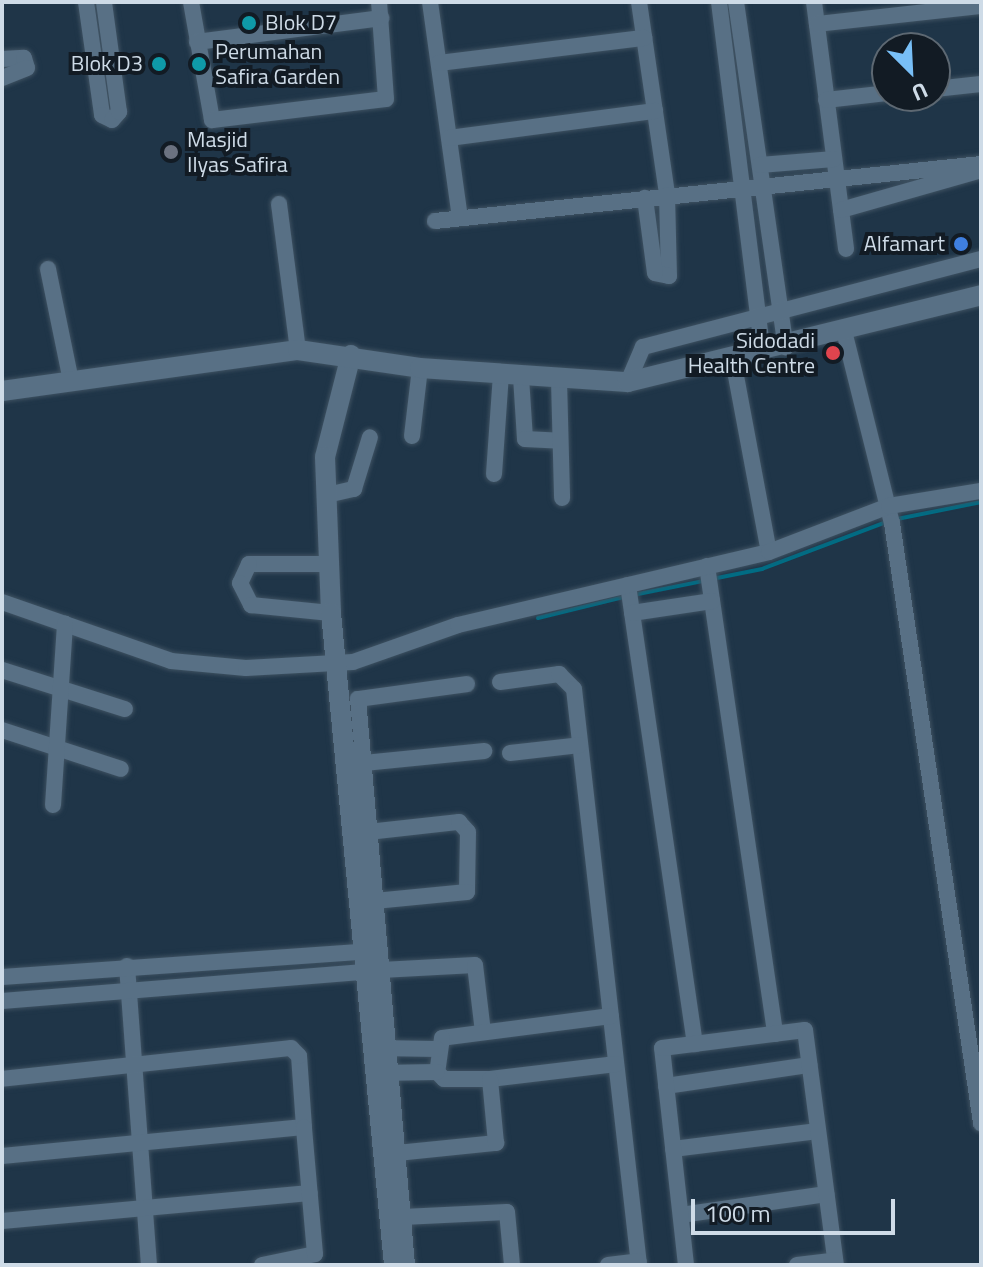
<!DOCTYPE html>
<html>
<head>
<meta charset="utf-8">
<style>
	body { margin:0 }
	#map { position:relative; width:983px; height:1267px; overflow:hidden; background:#1f3548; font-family:"Titillium Web",sans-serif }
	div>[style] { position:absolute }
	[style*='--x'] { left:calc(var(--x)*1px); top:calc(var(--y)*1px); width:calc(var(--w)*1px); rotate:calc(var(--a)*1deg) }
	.stream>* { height:4px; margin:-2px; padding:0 2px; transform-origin:2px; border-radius:2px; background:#016d85 }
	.roads { filter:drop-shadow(0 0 2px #3e5161) drop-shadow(0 0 2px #3e5161) }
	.minor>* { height:16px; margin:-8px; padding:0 8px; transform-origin:8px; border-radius:8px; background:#587085 }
	.tertiary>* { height:20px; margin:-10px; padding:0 10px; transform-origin:10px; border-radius:10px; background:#587085 }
	.dots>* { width:22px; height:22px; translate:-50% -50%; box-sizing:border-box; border:4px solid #121b24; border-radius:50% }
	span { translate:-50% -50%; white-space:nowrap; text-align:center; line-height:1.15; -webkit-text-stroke:8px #121b24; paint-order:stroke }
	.poi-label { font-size:22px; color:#cedbe7 }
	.left { translate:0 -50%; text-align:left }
	.right { translate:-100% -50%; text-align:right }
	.frame { position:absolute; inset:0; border:4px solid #cedbe7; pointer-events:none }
	.north { position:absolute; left:871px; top:32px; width:80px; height:80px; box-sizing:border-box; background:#121b24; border:2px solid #5d6872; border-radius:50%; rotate:156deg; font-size:22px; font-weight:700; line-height:32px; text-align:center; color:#cedbe7 }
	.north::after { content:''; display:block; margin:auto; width:28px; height:36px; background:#78bff7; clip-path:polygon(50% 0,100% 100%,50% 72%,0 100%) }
	.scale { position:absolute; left:691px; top:1199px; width:204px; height:36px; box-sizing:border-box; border:4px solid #cedbe7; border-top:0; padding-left:10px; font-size:24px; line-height:28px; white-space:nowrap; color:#cedbe7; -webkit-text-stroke:6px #121b24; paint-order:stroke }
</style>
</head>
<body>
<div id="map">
	<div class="stream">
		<i style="--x:897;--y:519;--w:86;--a:-11.4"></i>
		<i style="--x:712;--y:579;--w:51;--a:-11.3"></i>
		<i style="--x:762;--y:569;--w:136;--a:-20.7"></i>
		<i style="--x:633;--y:595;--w:71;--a:-11.3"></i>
		<i style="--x:538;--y:618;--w:89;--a:-13.7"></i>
	</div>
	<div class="roads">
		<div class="minor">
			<i style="--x:86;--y:2;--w:114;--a:81.9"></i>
			<i style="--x:102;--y:115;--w:11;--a:27"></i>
			<i style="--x:112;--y:120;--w:11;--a:-49"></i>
			<i style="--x:119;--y:112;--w:111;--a:-97.8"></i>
			<i style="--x:191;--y:2;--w:120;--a:79.9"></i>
			<i style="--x:212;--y:120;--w:175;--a:-6.9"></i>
			<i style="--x:386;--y:99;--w:97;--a:-94.1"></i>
			<i style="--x:430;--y:2;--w:217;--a:82.1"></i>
			<i style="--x:639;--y:2;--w:195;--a:81.7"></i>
			<i style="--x:667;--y:195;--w:81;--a:88.6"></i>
			<i style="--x:669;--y:276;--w:14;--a:-168"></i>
			<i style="--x:655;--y:273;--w:76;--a:-97.6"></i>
			<i style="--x:719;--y:2;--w:354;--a:82.9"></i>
			<i style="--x:736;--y:2;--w:349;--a:81.8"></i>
			<i style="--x:814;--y:2;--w:249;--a:82.6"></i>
			<i style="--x:817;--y:24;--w:165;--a:-6.3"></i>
			<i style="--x:197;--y:42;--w:186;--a:-7.4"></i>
			<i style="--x:2;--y:59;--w:22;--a:-3"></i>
			<i style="--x:24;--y:58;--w:10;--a:73"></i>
			<i style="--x:27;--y:68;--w:27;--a:158"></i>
			<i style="--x:439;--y:63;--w:207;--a:-7"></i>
			<i style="--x:935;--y:89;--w:46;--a:-6.2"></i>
			<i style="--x:826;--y:100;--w:61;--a:-6.5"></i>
			<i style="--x:449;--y:138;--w:208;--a:-7.5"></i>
			<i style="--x:760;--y:165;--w:74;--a:-4.6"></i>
			<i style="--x:279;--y:204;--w:147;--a:82.6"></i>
			<i style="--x:841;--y:210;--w:146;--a:-15.9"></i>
			<i style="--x:435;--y:221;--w:549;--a:-5.96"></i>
			<i style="--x:48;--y:269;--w:114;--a:78.4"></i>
			<i style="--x:844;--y:331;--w:198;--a:76"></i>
			<i style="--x:892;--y:523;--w:607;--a:81.56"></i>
			<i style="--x:733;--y:360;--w:195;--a:79.4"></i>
			<i style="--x:521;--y:377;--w:62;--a:86.3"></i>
			<i style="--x:525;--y:439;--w:35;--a:3"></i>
			<i style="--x:559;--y:380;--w:118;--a:88.5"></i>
			<i style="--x:628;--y:382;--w:38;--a:-67"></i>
			<i style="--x:643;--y:347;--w:349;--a:-14.6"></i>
			<i style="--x:412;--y:436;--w:68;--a:-83.3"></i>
			<i style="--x:494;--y:474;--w:99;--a:-86"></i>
			<i style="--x:327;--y:495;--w:28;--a:-13"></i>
			<i style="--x:354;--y:489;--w:54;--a:-72.9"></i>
			<i style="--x:329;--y:564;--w:80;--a:180"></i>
			<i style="--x:249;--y:564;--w:21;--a:115"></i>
			<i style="--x:240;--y:583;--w:25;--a:63"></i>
			<i style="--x:251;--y:605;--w:80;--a:5.7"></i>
			<i style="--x:707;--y:566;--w:473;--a:81.7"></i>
			<i style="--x:628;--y:585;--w:464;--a:81.7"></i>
			<i style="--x:2;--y:602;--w:179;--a:19.2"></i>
			<i style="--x:171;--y:661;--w:75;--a:5.3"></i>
			<i style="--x:246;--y:668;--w:107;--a:-3.2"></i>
			<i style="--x:353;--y:662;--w:111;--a:-19.4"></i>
			<i style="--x:458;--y:625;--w:319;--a:-13.2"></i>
			<i style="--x:769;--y:552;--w:129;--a:-21"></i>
			<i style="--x:889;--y:506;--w:93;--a:-9.3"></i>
			<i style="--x:632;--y:613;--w:81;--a:-8.5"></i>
			<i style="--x:2;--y:670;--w:129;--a:17.6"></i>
			<i style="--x:500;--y:682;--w:60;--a:-7.7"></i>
			<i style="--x:559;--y:674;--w:21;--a:45"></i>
			<i style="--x:574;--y:689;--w:580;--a:83.56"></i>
			<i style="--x:2;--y:730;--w:125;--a:18.1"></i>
			<i style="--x:510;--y:753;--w:70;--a:-6.5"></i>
			<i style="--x:364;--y:763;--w:121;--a:-5.7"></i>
			<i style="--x:53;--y:805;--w:182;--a:-86.2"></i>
			<i style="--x:368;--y:832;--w:92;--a:-6.3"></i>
			<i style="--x:459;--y:822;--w:13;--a:48"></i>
			<i style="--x:468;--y:832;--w:60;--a:91"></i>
			<i style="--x:467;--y:892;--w:93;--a:174.5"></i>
			<i style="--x:127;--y:966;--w:300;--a:85.8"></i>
			<i style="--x:381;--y:970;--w:94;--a:-3"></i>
			<i style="--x:475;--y:965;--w:67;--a:83.2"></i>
			<i style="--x:2;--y:977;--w:361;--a:-4"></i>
			<i style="--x:2;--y:1001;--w:363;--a:-4.6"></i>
			<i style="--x:611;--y:1016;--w:170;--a:172.6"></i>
			<i style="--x:442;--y:1038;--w:34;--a:98"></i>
			<i style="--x:437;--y:1072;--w:10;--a:45"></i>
			<i style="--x:444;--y:1079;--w:46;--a:0"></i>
			<i style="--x:490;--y:1079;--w:127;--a:-6.8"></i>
			<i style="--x:378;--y:1048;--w:59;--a:1"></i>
			<i style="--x:379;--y:1073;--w:58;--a:-1"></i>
			<i style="--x:666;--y:1086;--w:145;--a:-8.4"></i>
			<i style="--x:673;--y:1149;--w:146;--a:-7.1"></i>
			<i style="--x:397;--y:1153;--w:100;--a:-5.8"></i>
			<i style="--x:496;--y:1143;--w:64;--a:-95.4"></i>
			<i style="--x:2;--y:1156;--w:303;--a:-5.5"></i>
			<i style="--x:304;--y:1127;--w:71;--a:-94"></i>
			<i style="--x:299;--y:1056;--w:11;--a:-135"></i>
			<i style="--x:291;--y:1048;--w:290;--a:173.9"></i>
			<i style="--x:681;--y:1215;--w:147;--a:-8.2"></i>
			<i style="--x:403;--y:1217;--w:104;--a:-2.8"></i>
			<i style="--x:507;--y:1212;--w:53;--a:84.6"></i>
			<i style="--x:2;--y:1221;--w:309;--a:-5.2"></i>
			<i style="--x:262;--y:1265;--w:54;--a:-11.7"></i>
			<i style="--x:315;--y:1254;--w:127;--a:-95"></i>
			<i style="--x:407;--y:1265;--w:568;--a:-94.95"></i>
			<i style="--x:358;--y:699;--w:110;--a:-7.8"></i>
			<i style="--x:608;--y:1265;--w:31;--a:-7"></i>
			<i style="--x:686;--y:1265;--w:218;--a:-96.3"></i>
			<i style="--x:662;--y:1048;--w:144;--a:-7.2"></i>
			<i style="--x:805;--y:1030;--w:237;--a:82.5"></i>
			<i style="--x:797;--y:1265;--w:38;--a:-7"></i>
		</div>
		<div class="tertiary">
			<i style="--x:351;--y:355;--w:105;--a:104.3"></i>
			<i style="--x:325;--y:457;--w:156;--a:87.8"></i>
			<i style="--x:331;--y:613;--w:655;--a:84.48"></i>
			<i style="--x:2;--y:391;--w:299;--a:-7.9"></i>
			<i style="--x:298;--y:350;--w:123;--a:8.4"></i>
			<i style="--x:420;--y:368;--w:208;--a:3.9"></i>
			<i style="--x:628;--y:382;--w:364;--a:-13.8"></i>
		</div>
	</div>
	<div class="dots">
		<i style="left:249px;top:23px;background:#0f9aa8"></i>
		<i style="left:159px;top:64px;background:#0f9aa8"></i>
		<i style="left:199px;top:64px;background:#0f9aa8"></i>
		<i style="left:171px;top:152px;background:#6b7280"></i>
		<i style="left:961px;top:244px;background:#3f7fe0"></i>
		<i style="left:833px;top:353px;background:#e0444e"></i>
	</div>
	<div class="poi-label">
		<span class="left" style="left:265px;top:23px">Blok D7</span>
		<span class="left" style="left:215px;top:64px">Perumahan<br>Safira Garden</span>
		<span class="right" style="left:143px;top:64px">Blok D3</span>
		<span class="left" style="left:187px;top:152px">Masjid<br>Ilyas Safira</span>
		<span class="right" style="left:945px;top:244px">Alfamart</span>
		<span class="right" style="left:815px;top:353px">Sidodadi<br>Health Centre</span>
	</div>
	<div class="frame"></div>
	<div class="north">U</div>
	<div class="scale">100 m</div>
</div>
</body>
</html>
